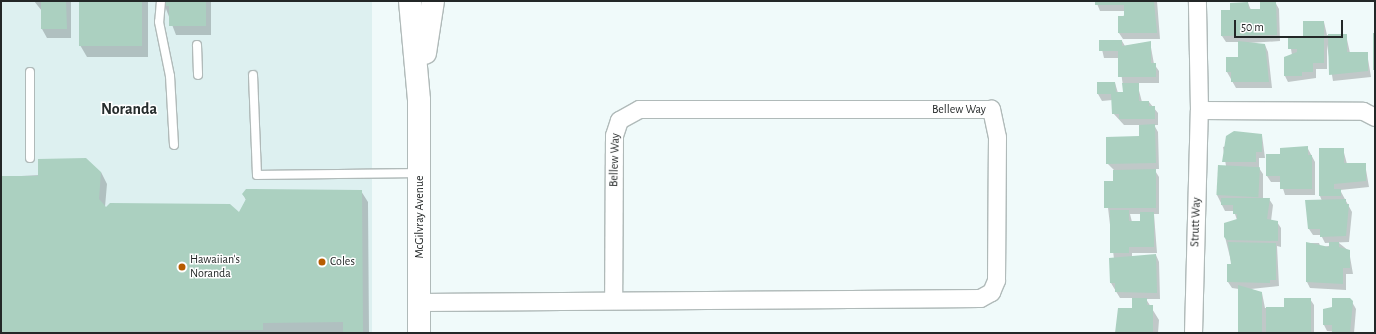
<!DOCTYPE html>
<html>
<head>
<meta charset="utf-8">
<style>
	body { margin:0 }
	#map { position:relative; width:1376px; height:334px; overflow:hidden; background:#f0fafa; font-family:"Alegreya Sans",sans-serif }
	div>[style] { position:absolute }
	.built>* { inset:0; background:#ddf0f0; transform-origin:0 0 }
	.shadow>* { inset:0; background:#0003 }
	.building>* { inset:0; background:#abd0c0; transform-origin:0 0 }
	.roads { filter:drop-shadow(1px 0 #b0bab9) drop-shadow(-1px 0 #b0bab9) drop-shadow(0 1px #b0bab9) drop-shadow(0 -1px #b0bab9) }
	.service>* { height:8px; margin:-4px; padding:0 4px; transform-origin:4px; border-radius:4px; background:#fff }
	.minor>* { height:17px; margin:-8.5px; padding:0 8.5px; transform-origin:8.5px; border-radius:8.5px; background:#fff }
	.secondary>* { height:22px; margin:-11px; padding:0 11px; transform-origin:11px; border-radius:11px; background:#fff }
	.dots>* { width:11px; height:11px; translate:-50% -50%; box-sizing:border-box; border:2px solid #fff; border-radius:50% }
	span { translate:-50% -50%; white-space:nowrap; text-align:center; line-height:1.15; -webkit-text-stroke:3px #fff; paint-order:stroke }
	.street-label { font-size:12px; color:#232727 }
	.poi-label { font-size:12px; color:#232727 }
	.left { translate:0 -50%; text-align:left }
	.district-label { font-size:16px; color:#262d2d; font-weight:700 }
	.frame { position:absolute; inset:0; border:2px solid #232727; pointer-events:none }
	.scale { position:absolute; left:1234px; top:20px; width:109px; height:18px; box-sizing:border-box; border:2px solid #232727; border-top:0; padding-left:5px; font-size:12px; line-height:14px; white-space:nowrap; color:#232727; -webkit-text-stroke:3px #fff; paint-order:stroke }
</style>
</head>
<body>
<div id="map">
	<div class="built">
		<div style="left:1px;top:1px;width:371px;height:332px"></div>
	</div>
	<div class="shadow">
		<div style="clip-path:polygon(71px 1px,71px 38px,47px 38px,42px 29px,42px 11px,34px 1px)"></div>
		<div style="clip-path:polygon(80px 1px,148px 1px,148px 57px,87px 57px,80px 45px)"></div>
		<div style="clip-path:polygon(163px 1px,211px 1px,211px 35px,176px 35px)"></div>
		<div style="clip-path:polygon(1096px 1px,1157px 1px,1160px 39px,1123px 39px,1119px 33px,1125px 11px,1100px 11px)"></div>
		<div style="clip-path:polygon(1275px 2px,1279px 9px,1280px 41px,1248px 43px,1265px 45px,1268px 52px,1272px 88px,1236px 88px,1227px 72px,1227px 58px,1239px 58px,1239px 42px,1226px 42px,1222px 36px,1231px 11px,1248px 3px,1251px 10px,1261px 10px)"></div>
		<div style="clip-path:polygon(1324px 22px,1327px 35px,1346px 35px,1350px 53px,1367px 53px,1371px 77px,1333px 81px,1327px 45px,1327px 69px,1316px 69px,1316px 78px,1288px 82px,1285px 76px,1292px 55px,1289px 37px,1304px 37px)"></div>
		<div style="clip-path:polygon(evenodd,1100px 41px,1122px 41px,1125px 46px,1150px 42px,1154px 64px,1159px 71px,1159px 83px,1137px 83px,1142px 102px,1149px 102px,1158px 113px,1158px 125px,1154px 125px,1158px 132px,1159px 169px,1154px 169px,1159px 177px,1159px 214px,1154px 214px,1157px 253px,1132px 253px,1132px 257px,1156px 255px,1159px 262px,1160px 299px,1146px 299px,1159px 320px,1158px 333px,1116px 333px,1133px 309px,1133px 298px,1120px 298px,1111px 283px,1110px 259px,1114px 259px,1105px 182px,1114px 182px,1114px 170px,1107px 163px,1140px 137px,1140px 125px,1124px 125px,1113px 113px,1112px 100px,1102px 101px,1098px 94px,1098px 83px,1115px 83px,1118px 93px,1124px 93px,1119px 58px,1104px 58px,1100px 41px,1130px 214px,1141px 214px,1141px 222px,1132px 222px,1130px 214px)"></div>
		<div style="clip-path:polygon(1262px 135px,1265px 158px,1259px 158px,1259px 168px,1263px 174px,1263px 199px,1269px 199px,1273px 205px,1271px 221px,1277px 222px,1281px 228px,1281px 247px,1277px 246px,1279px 286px,1251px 289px,1262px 293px,1265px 308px,1285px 308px,1310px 299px,1314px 305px,1314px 333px,1239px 333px,1239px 289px,1232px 288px,1228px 282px,1228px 265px,1232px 265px,1225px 237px,1237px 220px,1234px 211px,1225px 211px,1217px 195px,1226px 166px,1223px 147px)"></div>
		<div style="clip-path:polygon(1307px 147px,1315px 162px,1315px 195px,1285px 195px,1281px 182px,1271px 182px,1267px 176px,1281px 155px)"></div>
		<div style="clip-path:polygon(1343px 149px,1347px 164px,1365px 164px,1369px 187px,1340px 190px,1352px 212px,1349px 242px,1325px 243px,1321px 235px,1313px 235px,1309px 229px,1306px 201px,1322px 201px,1320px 196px)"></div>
		<div style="clip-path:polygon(101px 172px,107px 184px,105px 207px,239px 213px,246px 200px,243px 194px,361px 191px,368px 202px,369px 333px,1px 333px,1px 177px)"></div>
		<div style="clip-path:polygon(1307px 243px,1319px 243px,1321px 248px,1339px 243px,1349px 251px,1353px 274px,1346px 274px,1346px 290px,1310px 288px,1307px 282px)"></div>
		<div style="clip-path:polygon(1352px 302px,1356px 309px,1354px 333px,1327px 331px,1324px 325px)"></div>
	</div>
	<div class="building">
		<div style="clip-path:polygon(33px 1px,66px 1px,67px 29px,41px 29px,41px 2px)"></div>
		<div style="left:79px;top:1px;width:63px;height:45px"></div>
		<div style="clip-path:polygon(162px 1px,206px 1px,206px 26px,169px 26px,169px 6px,162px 6px)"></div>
		<div style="clip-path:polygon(1095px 1px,1154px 1px,1157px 33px,1118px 33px,1118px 16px,1124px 16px,1124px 5px,1095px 5px)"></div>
		<div style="clip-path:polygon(1276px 1px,1277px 35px,1221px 36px,1221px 10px,1230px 10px,1230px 3px,1248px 2px,1249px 9px,1260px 9px,1260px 2px)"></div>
		<div style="clip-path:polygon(1303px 21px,1324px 21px,1324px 63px,1313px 63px,1313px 72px,1302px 72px,1302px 76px,1284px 76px,1284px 57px,1297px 52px,1297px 49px,1288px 49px,1288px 36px,1303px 36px)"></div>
		<div style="left:1373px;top:33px;width:2px;height:37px"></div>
		<div style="clip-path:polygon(1328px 34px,1347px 34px,1347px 52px,1368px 52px,1368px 71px,1329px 75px)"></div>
		<div style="clip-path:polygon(1099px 40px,1122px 40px,1122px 46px,1151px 41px,1151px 63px,1156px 63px,1156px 77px,1118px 77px,1118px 51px,1099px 51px)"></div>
		<div style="clip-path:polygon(1238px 41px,1265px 44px,1269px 82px,1231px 82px,1231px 72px,1226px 72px,1226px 57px,1238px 57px)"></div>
		<div style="clip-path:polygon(1097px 82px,1115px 82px,1116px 92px,1123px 92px,1122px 83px,1139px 83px,1139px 101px,1149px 101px,1149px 106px,1155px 106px,1155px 119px,1119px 119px,1119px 114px,1112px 114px,1111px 94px,1097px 94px)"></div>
		<div style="clip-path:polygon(1155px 124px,1156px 163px,1106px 164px,1106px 137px,1139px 136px,1139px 125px)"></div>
		<div style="clip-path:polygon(1234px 131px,1262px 134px,1262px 152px,1256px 152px,1256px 162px,1222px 162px,1226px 136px)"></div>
		<div style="clip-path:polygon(1308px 146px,1308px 155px,1312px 155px,1312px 189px,1280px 189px,1280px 176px,1266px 176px,1266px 154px,1280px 154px,1280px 148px)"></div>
		<div style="clip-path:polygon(1319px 148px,1344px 148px,1344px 163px,1366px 163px,1366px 181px,1334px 184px,1334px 189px,1341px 189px,1341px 196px,1319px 196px)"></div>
		<div style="clip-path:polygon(86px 158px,101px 172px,99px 199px,106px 207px,110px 203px,230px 204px,239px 212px,246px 199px,242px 194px,246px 189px,362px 190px,363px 333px,343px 333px,343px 322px,263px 323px,263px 330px,1px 333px,1px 176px,38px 176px,38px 159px)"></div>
		<div style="left:1218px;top:165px;width:42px;height:30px;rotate:3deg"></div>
		<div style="clip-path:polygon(1156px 169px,1156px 208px,1104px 208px,1104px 181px,1113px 181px,1113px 170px)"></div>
		<div style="clip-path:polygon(1221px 198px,1270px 198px,1267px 219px,1278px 221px,1278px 241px,1227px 240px,1224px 237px,1224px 223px,1237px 219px,1237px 214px,1233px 214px,1233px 205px,1221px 205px)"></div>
		<div style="clip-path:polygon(1346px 199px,1346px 204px,1349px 204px,1346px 236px,1320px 237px,1320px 229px,1308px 229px,1305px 200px)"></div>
		<div style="clip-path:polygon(1110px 210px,1129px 210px,1129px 221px,1140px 221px,1140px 212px,1154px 212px,1154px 247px,1129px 247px,1129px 253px,1110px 253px)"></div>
		<div style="clip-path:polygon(1228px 242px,1276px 243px,1276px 280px,1270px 280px,1270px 283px,1227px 282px,1227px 264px,1231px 264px)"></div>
		<div style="clip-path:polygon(1306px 242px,1329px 247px,1329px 242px,1339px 242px,1339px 247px,1350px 250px,1350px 268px,1343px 268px,1343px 284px,1306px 282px)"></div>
		<div style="clip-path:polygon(1156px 254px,1157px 293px,1115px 292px,1115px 283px,1110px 283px,1109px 258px)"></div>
		<div style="clip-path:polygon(1238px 285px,1262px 292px,1262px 333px,1238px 333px)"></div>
		<div style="clip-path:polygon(1132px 298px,1147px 298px,1147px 305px,1153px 305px,1153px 333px,1115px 333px,1118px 308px,1132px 308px)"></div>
		<div style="clip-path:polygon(1284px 298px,1311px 298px,1311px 333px,1266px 333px,1266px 307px,1284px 307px)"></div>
		<div style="clip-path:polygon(1332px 298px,1350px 298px,1353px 301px,1350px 333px,1332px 333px,1332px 325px,1323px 325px,1323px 309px,1332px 307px)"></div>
	</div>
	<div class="roads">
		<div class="service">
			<div style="left:161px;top:1px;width:21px;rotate:95deg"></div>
			<div style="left:159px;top:22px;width:55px;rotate:78.5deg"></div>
			<div style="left:170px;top:76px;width:69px;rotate:86.7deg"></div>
			<div style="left:197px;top:45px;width:30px;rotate:88deg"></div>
			<div style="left:30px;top:72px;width:86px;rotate:90deg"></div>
			<div style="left:253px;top:75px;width:100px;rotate:87.7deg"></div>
			<div style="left:257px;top:175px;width:162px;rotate:-0.7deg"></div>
		</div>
		<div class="minor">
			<div style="left:1199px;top:110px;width:164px;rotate:0.3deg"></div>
			<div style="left:1363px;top:111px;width:13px;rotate:27deg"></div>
			<div style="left:419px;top:302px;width:561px;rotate:-0.41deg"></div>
			<div style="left:980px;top:298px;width:13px;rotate:-29deg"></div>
			<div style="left:991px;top:292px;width:13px;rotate:-67deg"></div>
			<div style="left:996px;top:280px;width:143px;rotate:-89.6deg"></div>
			<div style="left:997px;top:137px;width:29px;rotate:-102deg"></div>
			<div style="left:991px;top:109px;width:352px;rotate:180deg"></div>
			<div style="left:639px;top:109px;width:23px;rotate:151deg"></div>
			<div style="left:619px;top:120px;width:16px;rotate:108deg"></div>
			<div style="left:614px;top:135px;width:165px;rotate:90.3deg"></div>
			<div style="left:1193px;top:333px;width:223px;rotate:-88.5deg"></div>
			<div style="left:1199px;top:110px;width:109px;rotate:-91.1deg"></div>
		</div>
		<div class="secondary">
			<div style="left:410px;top:1px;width:99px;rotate:84.8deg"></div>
			<div style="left:419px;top:100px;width:233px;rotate:90deg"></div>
			<div style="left:425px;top:53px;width:53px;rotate:-81.3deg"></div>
		</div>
	</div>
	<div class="dots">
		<div style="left:322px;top:262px;background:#b75c00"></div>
		<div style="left:182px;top:267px;background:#b75c00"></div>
	</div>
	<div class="street-label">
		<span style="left:959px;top:110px">Bellew Way</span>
		<span style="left:615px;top:160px;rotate:-88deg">Bellew Way</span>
		<span style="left:420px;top:217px;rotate:-90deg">McGilvray Avenue</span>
		<span style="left:1196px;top:222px;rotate:-88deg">Strutt Way</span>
	</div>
	<div class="poi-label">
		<span class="left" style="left:190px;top:267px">Hawaiian's<br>Noranda</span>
		<span class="left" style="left:330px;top:262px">Coles</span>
	</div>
	<div class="district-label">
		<span style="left:129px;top:109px">Noranda</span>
	</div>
	<div class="frame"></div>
	<div class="scale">50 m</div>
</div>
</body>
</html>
